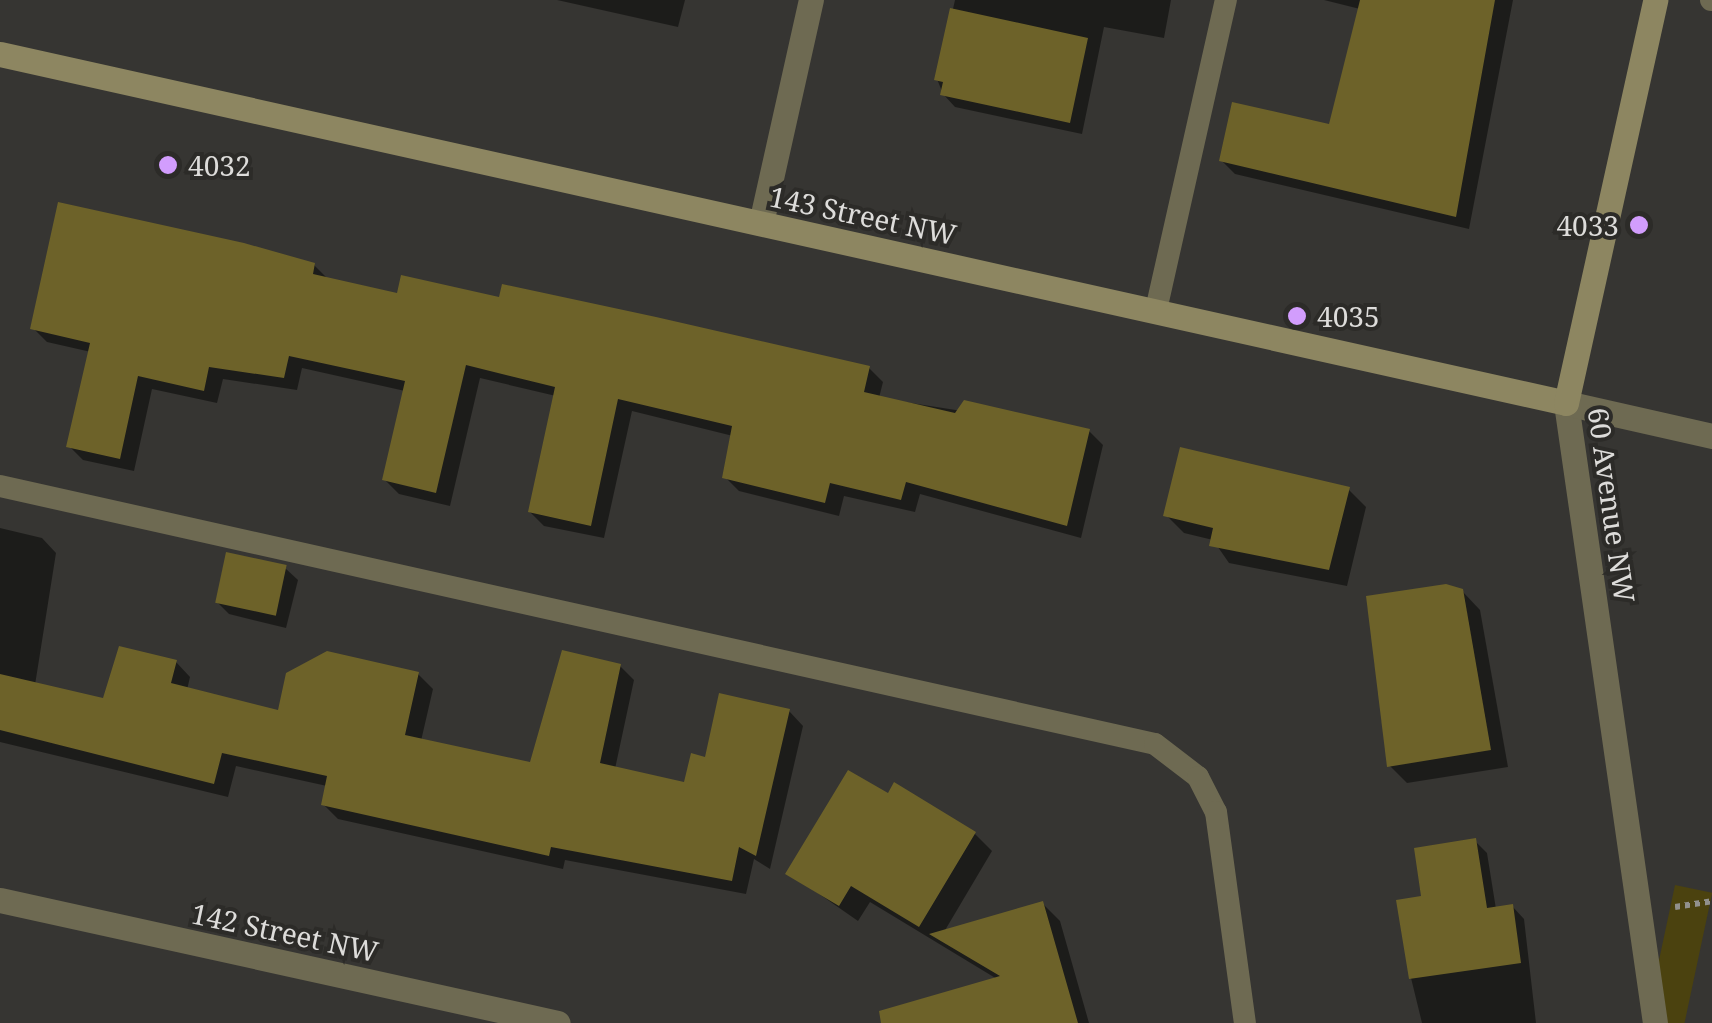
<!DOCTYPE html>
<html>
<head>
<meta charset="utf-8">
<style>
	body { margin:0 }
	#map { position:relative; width:1712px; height:1023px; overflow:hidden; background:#363532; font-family:"Noto Serif",serif }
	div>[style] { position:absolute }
	.green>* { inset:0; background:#4b420f; transform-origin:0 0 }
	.shadow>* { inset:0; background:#0007 }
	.building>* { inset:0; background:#6d6229; transform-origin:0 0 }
	.path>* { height:6px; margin-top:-3px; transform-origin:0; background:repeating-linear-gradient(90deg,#91908d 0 5px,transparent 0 10px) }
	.lane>* { height:22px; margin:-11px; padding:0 11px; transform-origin:11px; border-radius:11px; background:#6e6a52 }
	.street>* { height:25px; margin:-12.5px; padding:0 12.5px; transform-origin:12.5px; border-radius:12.5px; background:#6e6a52 }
	.secondary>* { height:25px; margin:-12.5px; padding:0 12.5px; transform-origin:12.5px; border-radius:12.5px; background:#8d8661 }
	.dots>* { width:28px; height:28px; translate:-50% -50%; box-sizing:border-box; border:5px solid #2c2b28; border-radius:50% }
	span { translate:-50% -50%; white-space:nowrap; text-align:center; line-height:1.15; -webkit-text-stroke:8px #2c2b28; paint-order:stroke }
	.poi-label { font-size:28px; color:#dddcda }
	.left { translate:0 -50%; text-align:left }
	.right { translate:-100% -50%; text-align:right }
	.street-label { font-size:28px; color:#dddcda }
</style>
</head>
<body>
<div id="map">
	<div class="green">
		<div style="left:1675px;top:885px;width:38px;height:138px;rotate:12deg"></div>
	</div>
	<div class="shadow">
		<div style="clip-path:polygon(557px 0,685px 0,678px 27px)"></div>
		<div style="clip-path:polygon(955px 0,1171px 0,1164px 38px,1104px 27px,1082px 134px,955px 107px,943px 94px,937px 79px)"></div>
		<div style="clip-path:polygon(1324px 0,1513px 0,1469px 229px,1235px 174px,1221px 160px,1331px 127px,1360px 9px)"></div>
		<div style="clip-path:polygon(314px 265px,329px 280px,399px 296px,501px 300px,869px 368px,883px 382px,879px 398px,1089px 431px,1103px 445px,1081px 538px,920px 494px,915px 512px,844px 496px,839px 516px,739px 491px,725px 477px,733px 436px,632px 411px,604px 538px,544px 526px,530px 512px,556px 396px,480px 378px,450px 506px,399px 494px,385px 480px,405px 391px,302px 368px,297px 390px,223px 379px,217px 403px,152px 389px,134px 471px,83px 460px,69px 446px,91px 352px,47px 342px,33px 328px)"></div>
		<div style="clip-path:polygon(1348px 489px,1366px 507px,1347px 586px,1229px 563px,1213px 540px,1184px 533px,1166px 515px)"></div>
		<div style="clip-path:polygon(0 528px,42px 538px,56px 553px,35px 685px,104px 701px,176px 662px,190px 677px,187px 690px,280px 713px,418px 674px,433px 689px,421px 741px,532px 765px,620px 666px,634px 680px,615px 769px,686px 785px,707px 760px,789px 711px,803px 726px,770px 869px,754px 859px,746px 894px,565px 860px,563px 869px,338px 819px,323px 804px,327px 786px,236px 766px,228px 797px,0 742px)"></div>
		<div style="clip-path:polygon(285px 568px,298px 580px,286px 628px,229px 614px,217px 602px)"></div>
		<div style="clip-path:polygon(1463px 592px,1480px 610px,1508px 767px,1407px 783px,1390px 766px)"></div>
		<div style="clip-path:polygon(889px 797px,975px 834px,992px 851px,944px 932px,1042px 903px,1060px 921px,1089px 1023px,918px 1023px,997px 979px,870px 902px,858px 921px,789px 873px)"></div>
		<div style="clip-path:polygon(1475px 841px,1487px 853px,1496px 909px,1512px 906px,1524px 919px,1536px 1023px,1422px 1023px,1411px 978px,1424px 899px)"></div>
	</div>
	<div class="building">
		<div style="clip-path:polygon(1360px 0,1495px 0,1456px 217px,1219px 161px,1232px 102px,1329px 124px)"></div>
		<div style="clip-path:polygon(950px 8px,1088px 38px,1070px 123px,940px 95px,943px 82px,934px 80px)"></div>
		<div style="clip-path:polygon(58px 202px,244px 243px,315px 263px,313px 274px,397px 293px,401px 275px,499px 297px,502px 284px,656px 317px,870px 366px,864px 392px,955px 413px,964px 400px,1090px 429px,1067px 526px,906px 482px,901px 500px,830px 483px,825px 503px,722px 478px,732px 426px,618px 399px,591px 526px,528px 512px,555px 387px,466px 365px,436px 493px,382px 480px,405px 381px,289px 356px,284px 378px,209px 367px,204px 391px,138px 376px,120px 459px,66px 447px,90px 343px,30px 329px)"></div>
		<div style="clip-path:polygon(1180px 447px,1350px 487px,1329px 570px,1209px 546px,1213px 528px,1163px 516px)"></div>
		<div style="left:226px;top:552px;width:62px;height:52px;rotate:12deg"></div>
		<div style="clip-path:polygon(1446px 584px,1463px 589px,1491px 750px,1387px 767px,1366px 596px)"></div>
		<div style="clip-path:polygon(119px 646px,177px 660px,171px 683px,278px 710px,286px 673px,327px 651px,419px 672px,405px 735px,530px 762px,562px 650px,621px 664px,600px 763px,684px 782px,691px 753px,705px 757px,719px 693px,790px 709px,756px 856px,739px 847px,732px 881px,551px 847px,549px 856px,321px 805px,327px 776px,222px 753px,214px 784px,0 730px,0 674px,103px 698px)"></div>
		<div style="clip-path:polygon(848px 770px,888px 793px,894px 782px,976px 832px,919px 927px,851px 886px,839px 906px,785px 874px)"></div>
		<div style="clip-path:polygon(1476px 838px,1487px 908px,1513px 904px,1521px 963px,1409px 979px,1396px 900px,1421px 896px,1414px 848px)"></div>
		<div style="clip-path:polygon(1043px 901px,1078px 1023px,881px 1023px,879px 1011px,1000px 976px,929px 934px)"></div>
	</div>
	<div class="path">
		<div style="left:1675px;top:907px;width:37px;rotate:-9deg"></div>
	</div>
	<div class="lane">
		<div style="left:1711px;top:0;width:1px"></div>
		<div style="left:1156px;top:310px;width:318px;rotate:-77.3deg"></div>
		<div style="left:0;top:486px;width:1183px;rotate:12.59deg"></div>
		<div style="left:1155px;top:744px;width:54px;rotate:37.5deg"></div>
		<div style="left:1198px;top:777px;width:39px;rotate:63deg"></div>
		<div style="left:1216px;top:812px;width:213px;rotate:82.2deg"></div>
	</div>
	<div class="street">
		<div style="left:761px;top:223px;width:229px;rotate:-77.4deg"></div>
		<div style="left:0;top:900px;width:571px;rotate:12.43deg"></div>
		<div style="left:1655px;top:1023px;width:626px;rotate:-98.17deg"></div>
		<div style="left:1566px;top:403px;width:150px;rotate:12.7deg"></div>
	</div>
	<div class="secondary">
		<div style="left:0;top:54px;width:1604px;rotate:12.56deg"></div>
		<div style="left:1566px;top:403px;width:413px;rotate:-77.5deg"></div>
	</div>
	<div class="dots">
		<div style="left:168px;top:165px;background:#d29dfd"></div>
		<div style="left:1639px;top:225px;background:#d29dfd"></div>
		<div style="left:1297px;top:316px;background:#d29dfd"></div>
	</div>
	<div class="poi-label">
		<span class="left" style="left:188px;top:165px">4032</span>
		<span class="right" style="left:1619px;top:225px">4033</span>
		<span class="left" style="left:1317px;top:316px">4035</span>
	</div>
	<div class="street-label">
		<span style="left:863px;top:215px;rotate:12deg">143 Street NW</span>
		<span style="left:1612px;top:505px;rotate:82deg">60 Avenue NW</span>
		<span style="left:285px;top:932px;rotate:12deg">142 Street NW</span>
	</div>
</div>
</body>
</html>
